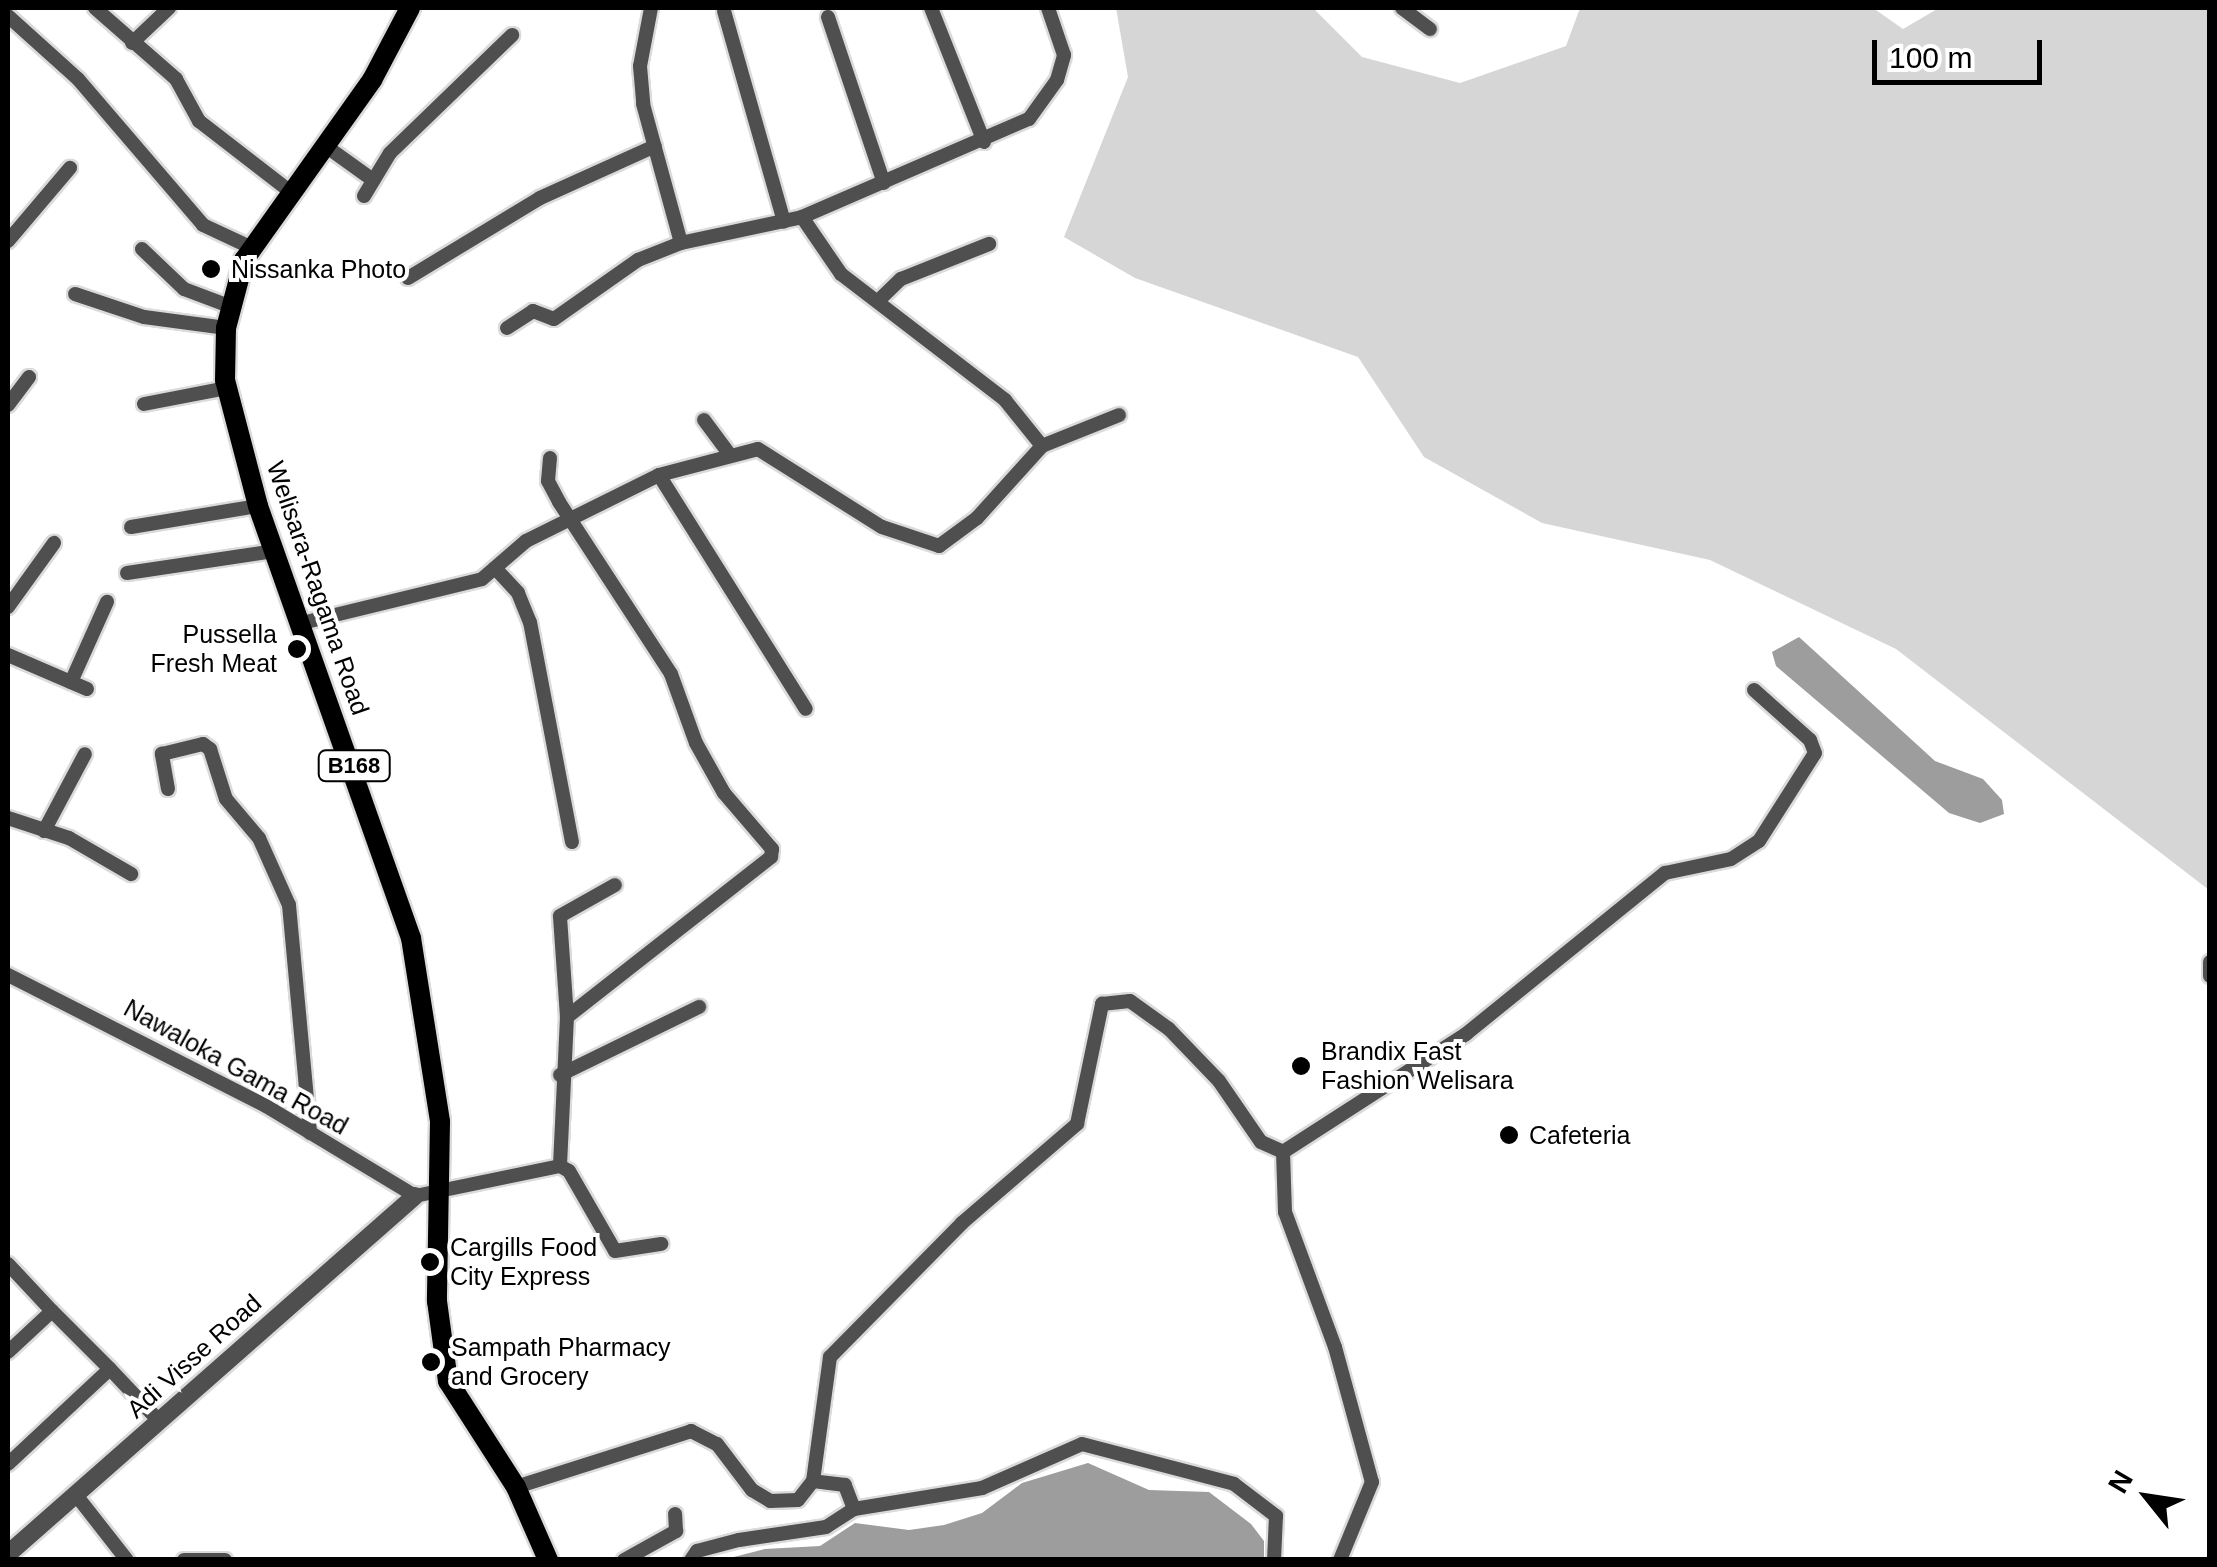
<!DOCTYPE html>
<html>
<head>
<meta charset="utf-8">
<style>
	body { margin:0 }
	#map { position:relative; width:2217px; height:1567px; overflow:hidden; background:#fff; font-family:Helvetica,sans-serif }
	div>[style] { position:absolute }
	.green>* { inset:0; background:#d6d6d6 }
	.water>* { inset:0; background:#9d9d9d }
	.roads { filter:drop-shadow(2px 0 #dbdbdb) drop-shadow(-2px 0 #dbdbdb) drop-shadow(0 2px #dbdbdb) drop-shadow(0 -2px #dbdbdb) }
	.minor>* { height:14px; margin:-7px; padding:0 7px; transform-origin:7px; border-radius:7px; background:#4f4f4f }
	.tertiary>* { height:18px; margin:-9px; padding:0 9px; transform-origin:9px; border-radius:9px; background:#4f4f4f }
	.primary>* { height:20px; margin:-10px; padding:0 10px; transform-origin:10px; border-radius:10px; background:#000 }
	.dots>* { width:28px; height:28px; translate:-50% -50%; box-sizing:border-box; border:5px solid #fff; border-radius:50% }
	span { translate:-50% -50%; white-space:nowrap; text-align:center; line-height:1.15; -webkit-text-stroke:8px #fff; paint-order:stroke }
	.shield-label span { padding:2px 8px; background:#fff; border:2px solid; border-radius:8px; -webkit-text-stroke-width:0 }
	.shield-label { font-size:22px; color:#000; font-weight:700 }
	.poi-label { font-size:25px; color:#000 }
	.left { translate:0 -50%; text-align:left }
	.right { translate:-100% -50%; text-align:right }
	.street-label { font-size:25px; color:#000 }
	.frame { position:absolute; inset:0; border:10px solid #000; pointer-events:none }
	.north { position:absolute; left:2097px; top:1447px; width:100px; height:100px; -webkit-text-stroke:8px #fff; paint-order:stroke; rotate:300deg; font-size:28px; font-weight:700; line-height:40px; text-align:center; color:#000 }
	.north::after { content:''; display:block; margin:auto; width:35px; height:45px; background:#000; clip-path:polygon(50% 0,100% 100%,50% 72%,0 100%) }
	.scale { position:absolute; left:1872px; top:40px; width:170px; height:45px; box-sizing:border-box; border:5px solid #000; border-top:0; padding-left:12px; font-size:30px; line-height:35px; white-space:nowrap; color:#000; -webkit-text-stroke:8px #fff; paint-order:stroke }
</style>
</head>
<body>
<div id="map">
	<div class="green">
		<div style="clip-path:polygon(1116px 8px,1313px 8px,1362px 57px,1460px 83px,1566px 46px,1580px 8px,1873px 8px,1903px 29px,1939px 8px,2209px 8px,2209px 890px,1896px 649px,1710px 560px,1542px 523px,1424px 457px,1358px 357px,1135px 278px,1064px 237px,1128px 77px)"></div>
	</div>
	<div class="water">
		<div style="clip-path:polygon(1799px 637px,1935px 761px,1983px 779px,2002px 800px,2004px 814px,1980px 823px,1949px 813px,1776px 666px,1772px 652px)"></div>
		<div style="clip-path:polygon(1088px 1463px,1149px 1490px,1209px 1492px,1251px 1524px,1264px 1541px,1264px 1559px,726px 1559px,765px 1549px,820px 1546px,855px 1523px,909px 1530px,944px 1525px,982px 1513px,1022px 1483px)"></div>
	</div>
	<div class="roads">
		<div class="minor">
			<div style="left:95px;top:8px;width:108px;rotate:41.2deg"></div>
			<div style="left:176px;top:79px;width:48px;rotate:61.3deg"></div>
			<div style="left:199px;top:121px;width:116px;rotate:37.7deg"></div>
			<div style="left:651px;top:8px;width:59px;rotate:100.7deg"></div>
			<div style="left:640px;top:66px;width:38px;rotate:85deg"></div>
			<div style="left:643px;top:104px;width:144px;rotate:74.7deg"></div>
			<div style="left:931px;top:8px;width:144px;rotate:68.4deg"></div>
			<div style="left:1402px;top:8px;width:35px;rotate:37deg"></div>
			<div style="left:724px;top:11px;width:219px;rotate:74.1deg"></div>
			<div style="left:8px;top:16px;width:94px;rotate:42deg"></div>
			<div style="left:78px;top:79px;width:192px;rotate:49.4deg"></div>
			<div style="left:203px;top:225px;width:54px;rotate:25.1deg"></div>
			<div style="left:828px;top:17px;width:175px;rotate:71.4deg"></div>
			<div style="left:132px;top:43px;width:51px;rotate:-43.4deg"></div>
			<div style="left:327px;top:147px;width:57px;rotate:35.7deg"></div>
			<div style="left:364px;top:196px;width:50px;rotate:-58.8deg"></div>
			<div style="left:390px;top:153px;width:170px;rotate:-44deg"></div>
			<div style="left:802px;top:217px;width:69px;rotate:55.6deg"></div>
			<div style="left:841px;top:274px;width:207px;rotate:37.5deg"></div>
			<div style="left:1005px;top:400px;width:59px;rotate:51.2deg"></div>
			<div style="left:8px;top:241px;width:96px;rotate:-49.7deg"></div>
			<div style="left:142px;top:249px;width:58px;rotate:43.6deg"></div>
			<div style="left:184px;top:289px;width:51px;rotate:20.6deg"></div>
			<div style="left:408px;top:278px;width:154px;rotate:-31.2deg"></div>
			<div style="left:540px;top:198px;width:126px;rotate:-24.3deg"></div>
			<div style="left:75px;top:294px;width:73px;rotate:18.4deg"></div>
			<div style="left:144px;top:317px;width:83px;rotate:7.6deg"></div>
			<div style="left:878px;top:301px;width:32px;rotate:-44deg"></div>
			<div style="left:901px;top:279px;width:95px;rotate:-21.7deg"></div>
			<div style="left:507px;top:328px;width:31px;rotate:-33deg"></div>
			<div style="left:533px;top:311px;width:22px;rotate:21deg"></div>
			<div style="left:554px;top:319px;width:103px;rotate:-35.1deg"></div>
			<div style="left:638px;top:260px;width:46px;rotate:-21.6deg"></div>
			<div style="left:681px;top:243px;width:124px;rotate:-12.1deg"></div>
			<div style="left:802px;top:217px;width:247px;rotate:-23.4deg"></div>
			<div style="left:1029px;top:119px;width:48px;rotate:-54.3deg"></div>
			<div style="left:1057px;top:80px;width:26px;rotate:-74deg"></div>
			<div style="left:1064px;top:55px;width:50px;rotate:-108.8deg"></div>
			<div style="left:144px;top:404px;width:85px;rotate:-10.9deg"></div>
			<div style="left:8px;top:405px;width:35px;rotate:-53deg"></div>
			<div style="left:704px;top:420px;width:44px;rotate:53.4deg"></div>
			<div style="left:550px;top:458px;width:23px;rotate:95deg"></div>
			<div style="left:548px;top:481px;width:24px;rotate:62deg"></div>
			<div style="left:559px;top:502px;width:205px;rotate:56.9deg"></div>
			<div style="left:671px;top:674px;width:73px;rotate:70.1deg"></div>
			<div style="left:696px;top:743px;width:57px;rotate:60.8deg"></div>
			<div style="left:724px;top:793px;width:74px;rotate:49.4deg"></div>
			<div style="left:772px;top:849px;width:8px;rotate:97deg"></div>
			<div style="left:771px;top:857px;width:259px;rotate:141.9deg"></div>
			<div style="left:567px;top:1017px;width:149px;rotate:92.7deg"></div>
			<div style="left:659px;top:475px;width:276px;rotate:57.9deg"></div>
			<div style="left:131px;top:527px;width:129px;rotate:-9.4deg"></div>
			<div style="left:495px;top:568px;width:34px;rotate:47deg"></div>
			<div style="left:518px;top:593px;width:31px;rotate:68deg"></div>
			<div style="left:530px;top:622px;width:224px;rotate:79.2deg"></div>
			<div style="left:127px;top:573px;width:150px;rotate:-8.5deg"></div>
			<div style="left:8px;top:607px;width:79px;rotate:-54.3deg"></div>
			<div style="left:302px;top:623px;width:185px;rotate:-13.7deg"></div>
			<div style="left:482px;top:579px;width:58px;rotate:-40.8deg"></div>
			<div style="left:526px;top:541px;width:148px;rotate:-26.4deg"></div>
			<div style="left:659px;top:475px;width:102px;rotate:-14.7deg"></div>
			<div style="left:758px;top:449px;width:146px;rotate:32.2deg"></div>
			<div style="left:882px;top:527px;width:60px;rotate:18.4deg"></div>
			<div style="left:939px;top:546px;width:47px;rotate:-36.4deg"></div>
			<div style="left:977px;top:518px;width:97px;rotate:-47.9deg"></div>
			<div style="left:1042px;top:446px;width:83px;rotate:-21.9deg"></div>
			<div style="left:8px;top:655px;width:86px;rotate:23.3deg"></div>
			<div style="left:71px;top:682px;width:88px;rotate:-65.8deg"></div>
			<div style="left:168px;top:789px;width:36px;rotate:-100deg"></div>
			<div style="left:162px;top:754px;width:42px;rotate:-13.7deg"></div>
			<div style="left:203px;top:744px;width:9px;rotate:36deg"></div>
			<div style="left:210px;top:749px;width:52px;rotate:72.3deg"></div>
			<div style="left:226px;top:799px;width:51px;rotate:49.8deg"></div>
			<div style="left:259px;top:838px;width:73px;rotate:65.9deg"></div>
			<div style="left:289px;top:905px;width:229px;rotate:84.7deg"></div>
			<div style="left:8px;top:818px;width:64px;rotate:18.2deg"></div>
			<div style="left:69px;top:838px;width:72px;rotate:30.1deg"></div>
			<div style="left:44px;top:831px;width:87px;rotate:-62deg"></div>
			<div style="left:2210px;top:962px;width:14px;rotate:90deg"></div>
			<div style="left:8px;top:975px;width:289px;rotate:26.9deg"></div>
			<div style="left:266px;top:1106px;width:174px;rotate:31.1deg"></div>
			<div style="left:415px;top:1196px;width:148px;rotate:-11.7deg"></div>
			<div style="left:560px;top:1166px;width:10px;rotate:29deg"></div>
			<div style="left:569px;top:1171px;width:92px;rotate:60.1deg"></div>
			<div style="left:615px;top:1251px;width:47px;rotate:-8.7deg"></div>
			<div style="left:567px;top:1017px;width:101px;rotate:-94deg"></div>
			<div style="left:560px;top:916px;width:63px;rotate:-29.4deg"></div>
			<div style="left:560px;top:1075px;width:155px;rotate:-26.1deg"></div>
			<div style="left:1283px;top:1152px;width:60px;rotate:88.1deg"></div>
			<div style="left:1285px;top:1212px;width:144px;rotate:69.7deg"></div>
			<div style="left:1335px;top:1347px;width:140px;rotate:74.7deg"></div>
			<div style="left:1372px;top:1482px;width:84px;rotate:112.3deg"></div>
			<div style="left:8px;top:1264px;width:64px;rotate:46.9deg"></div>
			<div style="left:8px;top:1352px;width:60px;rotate:-43deg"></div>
			<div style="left:52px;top:1311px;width:82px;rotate:45deg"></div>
			<div style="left:8px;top:1464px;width:139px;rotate:-43deg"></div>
			<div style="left:110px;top:1369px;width:71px;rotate:46.7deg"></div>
			<div style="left:516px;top:1487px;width:184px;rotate:-17.7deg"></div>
			<div style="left:691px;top:1431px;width:29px;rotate:27deg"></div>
			<div style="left:717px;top:1444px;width:58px;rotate:52.7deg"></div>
			<div style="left:752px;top:1490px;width:21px;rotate:31deg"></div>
			<div style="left:770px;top:1501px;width:28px;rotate:-2deg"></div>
			<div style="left:798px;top:1500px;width:24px;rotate:-52deg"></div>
			<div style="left:813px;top:1481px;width:125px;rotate:-82.2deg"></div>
			<div style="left:830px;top:1357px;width:188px;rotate:-45.4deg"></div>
			<div style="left:962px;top:1223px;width:152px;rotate:-40.7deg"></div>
			<div style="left:1077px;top:1124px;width:123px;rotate:-78.2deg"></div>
			<div style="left:1102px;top:1004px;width:28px;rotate:-6deg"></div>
			<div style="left:1130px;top:1001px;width:48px;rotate:35.7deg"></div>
			<div style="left:1169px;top:1029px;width:72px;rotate:46.1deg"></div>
			<div style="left:1219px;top:1081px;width:74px;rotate:55.5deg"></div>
			<div style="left:1261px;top:1142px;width:24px;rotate:24deg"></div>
			<div style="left:1283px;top:1152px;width:218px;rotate:-32.8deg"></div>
			<div style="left:1466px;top:1034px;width:256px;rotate:-39deg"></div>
			<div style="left:1665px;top:873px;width:67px;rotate:-12deg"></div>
			<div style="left:1731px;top:859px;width:33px;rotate:-33deg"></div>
			<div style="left:1759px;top:841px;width:104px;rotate:-57.5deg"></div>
			<div style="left:1815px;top:753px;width:14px;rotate:-111deg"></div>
			<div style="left:1810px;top:740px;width:75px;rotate:-138.2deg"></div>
			<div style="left:76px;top:1495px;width:83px;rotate:51.9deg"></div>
			<div style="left:854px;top:1509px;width:130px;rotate:-9.3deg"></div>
			<div style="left:982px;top:1488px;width:109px;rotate:-23.7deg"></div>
			<div style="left:1082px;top:1444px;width:157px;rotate:14.7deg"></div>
			<div style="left:1234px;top:1484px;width:53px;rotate:37.3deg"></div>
			<div style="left:1276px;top:1516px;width:44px;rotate:92.6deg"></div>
			<div style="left:184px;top:1560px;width:41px"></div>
			<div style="left:624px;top:1560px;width:60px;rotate:-29.1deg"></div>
			<div style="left:676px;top:1531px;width:17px;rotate:-93deg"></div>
			<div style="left:691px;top:1560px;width:11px;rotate:-56deg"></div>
			<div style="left:697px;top:1551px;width:43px;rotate:-14.7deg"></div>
			<div style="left:739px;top:1540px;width:88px;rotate:-8.5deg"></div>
			<div style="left:826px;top:1527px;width:33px;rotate:-33deg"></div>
			<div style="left:854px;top:1509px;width:26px;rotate:-111deg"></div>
			<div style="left:845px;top:1485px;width:32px;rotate:-173deg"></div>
		</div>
		<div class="tertiary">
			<div style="left:8px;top:1554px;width:542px;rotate:-41.34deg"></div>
		</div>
		<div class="primary">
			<div style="left:410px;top:8px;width:81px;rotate:117.8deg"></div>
			<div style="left:372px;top:80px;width:221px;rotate:125.4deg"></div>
			<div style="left:244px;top:260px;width:70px;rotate:104.8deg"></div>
			<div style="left:226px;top:328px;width:52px;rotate:91.1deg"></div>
			<div style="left:225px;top:380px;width:130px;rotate:75.3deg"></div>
			<div style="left:258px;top:506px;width:458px;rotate:70.5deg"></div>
			<div style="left:411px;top:938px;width:186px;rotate:81deg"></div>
			<div style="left:440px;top:1122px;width:179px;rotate:91deg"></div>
			<div style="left:437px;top:1301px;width:81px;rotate:82.2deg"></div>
			<div style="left:448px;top:1381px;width:126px;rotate:57.3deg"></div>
			<div style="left:516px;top:1487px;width:80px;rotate:66.3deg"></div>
		</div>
	</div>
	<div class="dots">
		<div style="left:211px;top:269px;background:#000"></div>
		<div style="left:297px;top:649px;background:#000"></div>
		<div style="left:1301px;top:1066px;background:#000"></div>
		<div style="left:1509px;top:1135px;background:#000"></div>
		<div style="left:430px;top:1262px;background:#000"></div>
		<div style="left:431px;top:1362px;background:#000"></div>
	</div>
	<div class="shield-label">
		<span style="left:354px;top:766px">B168</span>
	</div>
	<div class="poi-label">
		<span class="left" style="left:231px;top:269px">Nissanka Photo</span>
		<span class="right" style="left:277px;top:649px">Pussella<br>Fresh Meat</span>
		<span class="left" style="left:1321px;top:1066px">Brandix Fast<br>Fashion Welisara</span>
		<span class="left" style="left:1529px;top:1135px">Cafeteria</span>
		<span class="left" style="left:450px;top:1262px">Cargills Food<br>City Express</span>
		<span class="left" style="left:451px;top:1362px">Sampath Pharmacy<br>and Grocery</span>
	</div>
	<div class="street-label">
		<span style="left:318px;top:588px;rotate:71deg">Welisara-Ragama Road</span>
		<span style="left:236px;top:1067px;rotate:29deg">Nawaloka Gama Road</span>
		<span style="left:194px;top:1356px;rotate:-42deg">Adi Visse Road</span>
	</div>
	<div class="frame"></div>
	<div class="north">N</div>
	<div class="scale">100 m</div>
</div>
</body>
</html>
